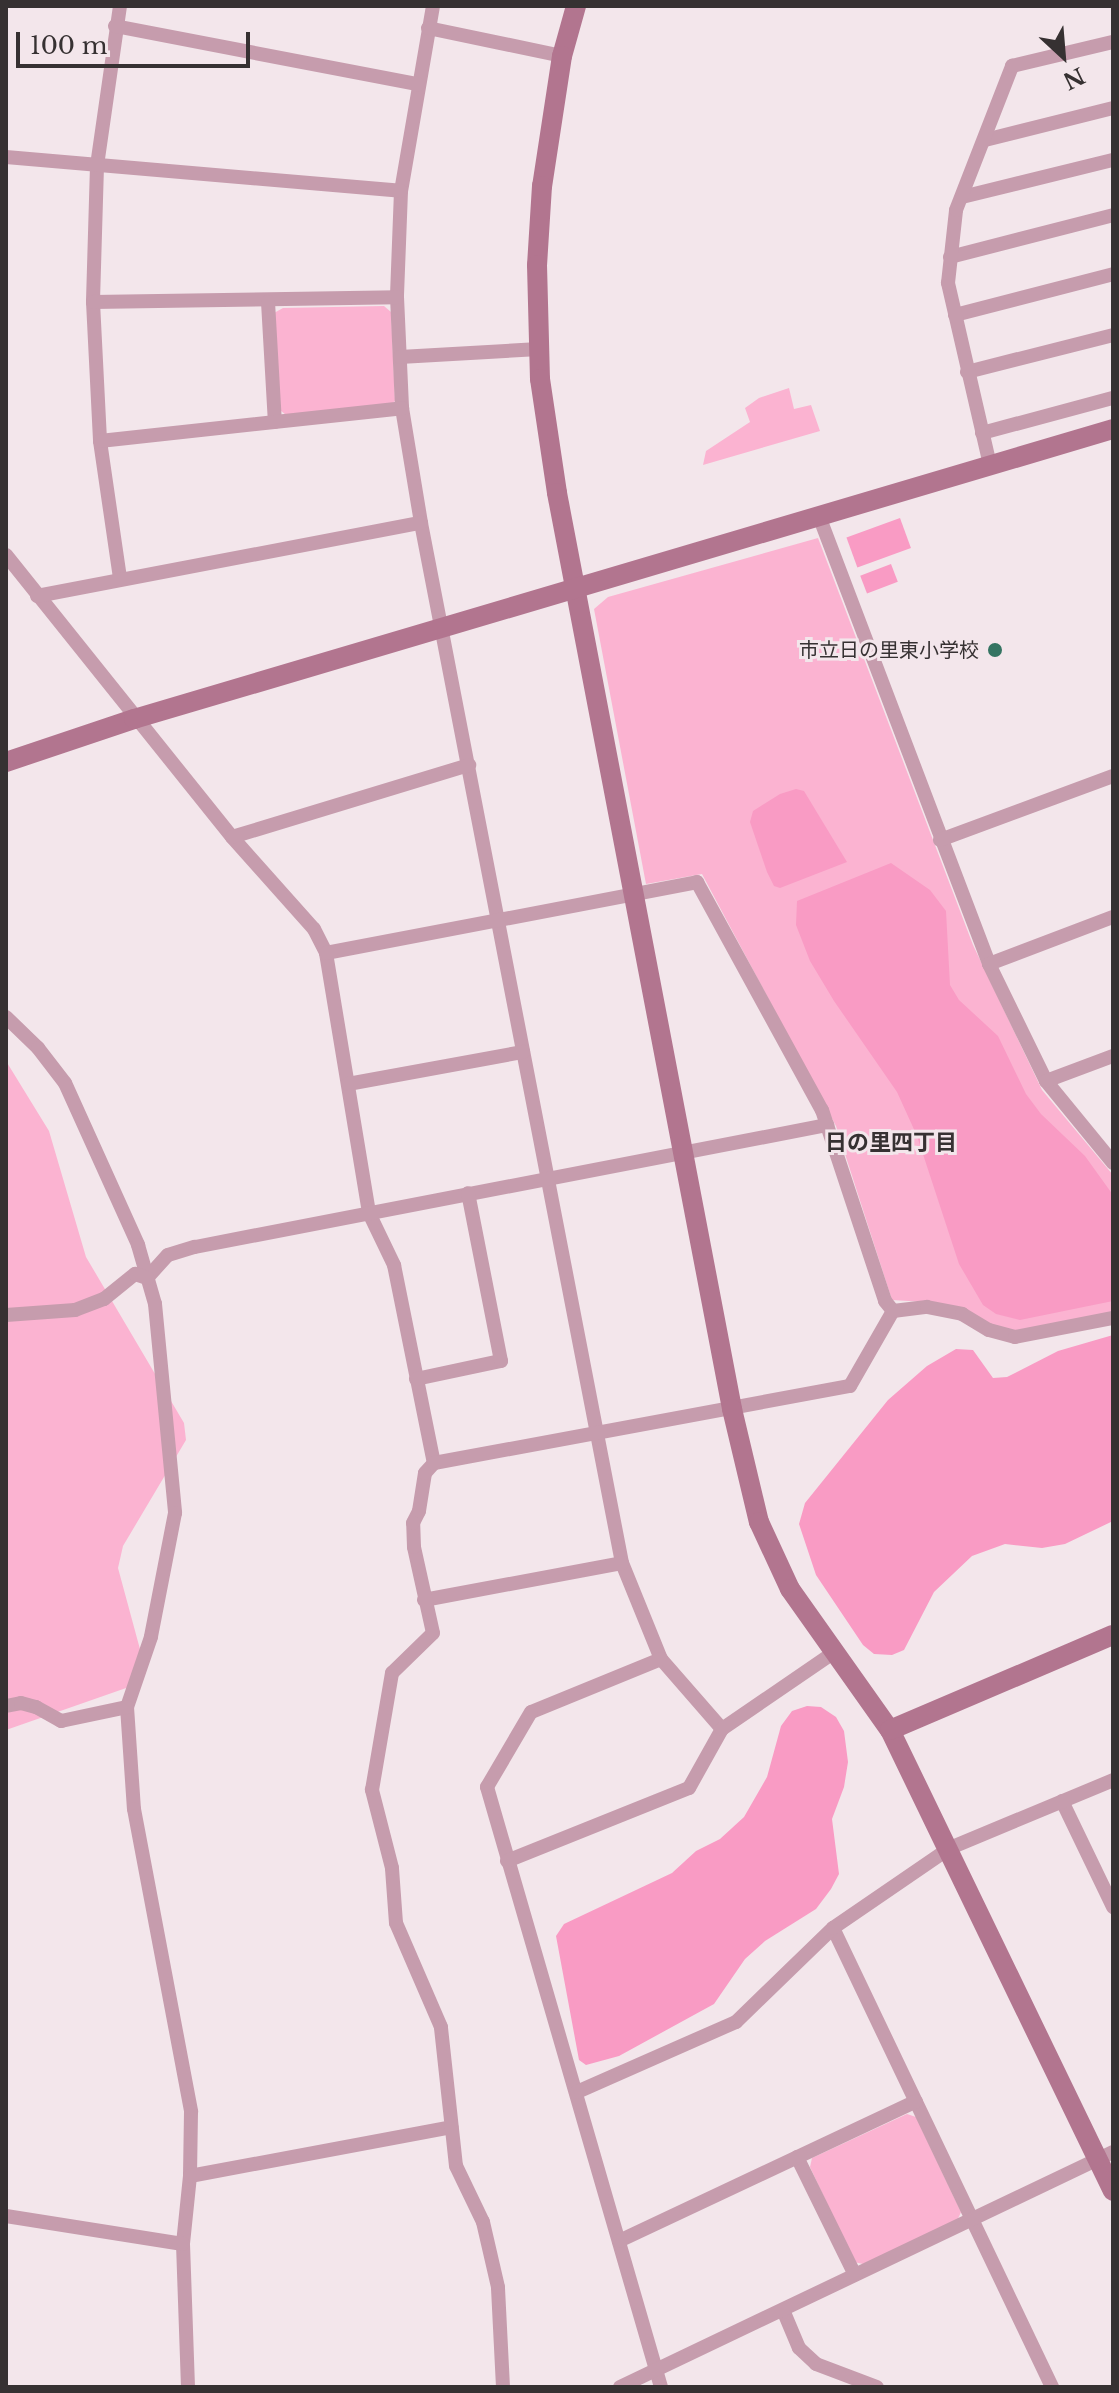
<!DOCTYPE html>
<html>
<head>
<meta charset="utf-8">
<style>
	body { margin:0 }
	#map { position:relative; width:1119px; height:2393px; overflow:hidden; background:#f3e6eb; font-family:"Libre Baskerville","Noto Sans JP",serif }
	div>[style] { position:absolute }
	.green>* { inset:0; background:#fbb3d1 }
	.water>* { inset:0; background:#f99bc4; transform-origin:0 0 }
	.street>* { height:14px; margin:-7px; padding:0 7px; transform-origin:7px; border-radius:7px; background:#c69cad }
	.secondary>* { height:20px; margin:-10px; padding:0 10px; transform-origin:10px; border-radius:10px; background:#b2758f }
	.dots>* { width:22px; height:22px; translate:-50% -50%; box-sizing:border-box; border:4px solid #f3e6eb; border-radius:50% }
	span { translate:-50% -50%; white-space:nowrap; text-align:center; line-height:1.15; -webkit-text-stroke:6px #f3e6eb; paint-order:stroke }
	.poi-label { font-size:20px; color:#363132 }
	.right { translate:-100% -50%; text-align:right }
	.neighbourhood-label { font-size:22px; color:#363132; font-weight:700 }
	.frame { position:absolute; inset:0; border:8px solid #363132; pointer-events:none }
	.north { position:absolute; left:1023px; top:16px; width:80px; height:80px; -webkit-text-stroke:6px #f3e6eb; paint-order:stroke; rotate:154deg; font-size:22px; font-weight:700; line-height:32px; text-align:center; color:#363132 }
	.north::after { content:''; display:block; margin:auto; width:28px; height:36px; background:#363132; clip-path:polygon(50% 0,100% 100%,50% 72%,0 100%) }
	.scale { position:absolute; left:16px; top:32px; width:234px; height:36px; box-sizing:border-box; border:4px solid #363132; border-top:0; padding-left:10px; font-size:24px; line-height:28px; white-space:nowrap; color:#363132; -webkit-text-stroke:6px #f3e6eb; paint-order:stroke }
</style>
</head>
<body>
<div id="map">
	<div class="green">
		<div style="clip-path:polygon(384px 306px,391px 312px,395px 401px,390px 405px,286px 415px,280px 410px,274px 313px,283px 308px)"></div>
		<div style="clip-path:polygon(789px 388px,794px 409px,811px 405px,820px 431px,703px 465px,706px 451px,750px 422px,745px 408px,759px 398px)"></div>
		<div style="clip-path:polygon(818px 538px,973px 945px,1042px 1090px,1113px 1175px,1113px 1313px,1014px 1332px,925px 1302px,892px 1300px,836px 1126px,702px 874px,646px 884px,594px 609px,608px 597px)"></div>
		<div style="clip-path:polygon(6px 1061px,49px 1131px,86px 1257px,184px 1423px,186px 1440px,123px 1546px,118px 1568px,144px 1664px,129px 1687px,6px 1730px)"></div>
		<div style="clip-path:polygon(907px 2114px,916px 2117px,961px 2212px,957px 2221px,863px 2264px,854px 2262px,810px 2167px,812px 2158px)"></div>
	</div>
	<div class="water">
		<div style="left:900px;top:518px;width:32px;height:57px;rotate:70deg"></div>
		<div style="left:891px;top:564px;width:19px;height:33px;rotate:69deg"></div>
		<div style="clip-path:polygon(796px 789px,804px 791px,847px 862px,780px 888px,774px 886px,767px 872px,750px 822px,753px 811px,780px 794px)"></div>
		<div style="clip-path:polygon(891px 863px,930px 890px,946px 911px,950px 985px,959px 1000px,998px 1036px,1026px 1094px,1041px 1114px,1085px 1156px,1113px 1195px,1113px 1301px,1020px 1320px,996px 1314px,983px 1305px,959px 1264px,917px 1136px,897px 1092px,834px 1001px,810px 961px,796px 925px,797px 901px)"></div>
		<div style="clip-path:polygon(1113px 1335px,1113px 1521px,1065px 1544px,1042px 1548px,1005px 1544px,972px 1556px,934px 1592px,904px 1650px,892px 1655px,874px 1654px,863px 1645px,816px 1575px,799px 1524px,805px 1503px,888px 1400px,927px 1366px,956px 1349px,973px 1350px,993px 1378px,1007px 1377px,1058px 1351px)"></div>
		<div style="clip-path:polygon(807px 1706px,821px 1707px,836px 1717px,844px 1731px,848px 1762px,844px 1787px,832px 1819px,839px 1874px,831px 1889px,816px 1909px,765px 1941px,745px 1959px,714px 2004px,619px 2056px,586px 2065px,579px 2060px,556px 1936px,564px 1924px,672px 1873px,696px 1851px,720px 1839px,744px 1817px,767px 1777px,781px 1726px,792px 1711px)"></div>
	</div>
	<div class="street">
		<div style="left:120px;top:6px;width:162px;rotate:98.2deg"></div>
		<div style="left:97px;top:166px;width:136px;rotate:91.7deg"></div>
		<div style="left:93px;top:302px;width:139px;rotate:87.1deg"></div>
		<div style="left:100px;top:441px;width:138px;rotate:81.7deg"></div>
		<div style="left:433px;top:6px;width:188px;rotate:99.8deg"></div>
		<div style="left:401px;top:191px;width:106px;rotate:92.2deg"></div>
		<div style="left:397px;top:297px;width:111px;rotate:87.4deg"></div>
		<div style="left:402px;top:408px;width:117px;rotate:80.6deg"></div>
		<div style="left:421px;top:523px;width:1059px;rotate:79.06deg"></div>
		<div style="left:622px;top:1563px;width:104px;rotate:67.9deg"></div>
		<div style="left:661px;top:1659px;width:93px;rotate:48.9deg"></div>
		<div style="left:115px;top:26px;width:308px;rotate:10.9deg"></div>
		<div style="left:428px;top:28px;width:137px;rotate:11.8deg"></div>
		<div style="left:985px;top:140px;width:132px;rotate:-14deg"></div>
		<div style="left:6px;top:157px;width:396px;rotate:4.9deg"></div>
		<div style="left:962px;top:197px;width:155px;rotate:-13.8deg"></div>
		<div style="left:950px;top:257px;width:168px;rotate:-14.4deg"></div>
		<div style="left:93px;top:302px;width:304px;rotate:-0.9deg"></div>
		<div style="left:268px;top:302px;width:120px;rotate:86.7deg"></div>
		<div style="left:955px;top:315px;width:163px;rotate:-14.5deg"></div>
		<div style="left:400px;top:357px;width:139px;rotate:-3.3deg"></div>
		<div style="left:967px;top:372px;width:151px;rotate:-14.2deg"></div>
		<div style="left:982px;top:433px;width:136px;rotate:-15deg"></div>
		<div style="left:100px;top:441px;width:304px;rotate:-6.2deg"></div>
		<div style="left:990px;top:465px;width:187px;rotate:-103deg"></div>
		<div style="left:948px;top:283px;width:73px;rotate:-83.7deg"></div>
		<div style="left:956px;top:210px;width:155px;rotate:-68.7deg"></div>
		<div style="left:1012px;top:66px;width:104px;rotate:-13.4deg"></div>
		<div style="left:819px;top:516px;width:479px;rotate:69.2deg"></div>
		<div style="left:989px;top:964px;width:130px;rotate:64deg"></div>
		<div style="left:1046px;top:1081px;width:106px;rotate:50.7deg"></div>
		<div style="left:6px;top:555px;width:361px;rotate:51.3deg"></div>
		<div style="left:232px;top:837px;width:123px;rotate:48.3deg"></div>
		<div style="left:314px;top:929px;width:27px;rotate:63deg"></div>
		<div style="left:326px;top:953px;width:264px;rotate:80.6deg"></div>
		<div style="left:369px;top:1213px;width:58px;rotate:64.3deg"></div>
		<div style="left:394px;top:1265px;width:202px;rotate:78.6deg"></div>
		<div style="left:37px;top:596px;width:391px;rotate:-10.8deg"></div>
		<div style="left:232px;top:837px;width:248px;rotate:-16.9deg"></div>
		<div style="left:940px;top:840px;width:184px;rotate:-20.3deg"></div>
		<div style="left:326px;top:953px;width:378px;rotate:-10.8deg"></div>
		<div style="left:697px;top:882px;width:260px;rotate:61.3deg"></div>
		<div style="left:822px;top:1110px;width:201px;rotate:71.7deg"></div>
		<div style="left:885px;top:1301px;width:13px;rotate:51deg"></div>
		<div style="left:989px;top:964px;width:133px;rotate:-20.8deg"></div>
		<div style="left:6px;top:1017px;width:45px;rotate:44.1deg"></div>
		<div style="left:38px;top:1048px;width:44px;rotate:52.4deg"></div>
		<div style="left:65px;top:1083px;width:178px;rotate:65.7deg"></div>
		<div style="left:138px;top:1245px;width:61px;rotate:73.9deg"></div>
		<div style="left:155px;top:1304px;width:210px;rotate:84.5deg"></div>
		<div style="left:175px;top:1513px;width:126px;rotate:101deg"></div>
		<div style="left:151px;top:1637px;width:74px;rotate:108.9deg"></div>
		<div style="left:127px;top:1707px;width:102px;rotate:86.1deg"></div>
		<div style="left:134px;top:1809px;width:308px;rotate:79.3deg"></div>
		<div style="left:191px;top:2112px;width:64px;rotate:90.9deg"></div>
		<div style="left:190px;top:2176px;width:68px;rotate:95.9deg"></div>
		<div style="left:183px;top:2244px;width:143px;rotate:88deg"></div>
		<div style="left:1046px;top:1081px;width:72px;rotate:-20.5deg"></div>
		<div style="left:348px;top:1084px;width:178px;rotate:-10.4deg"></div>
		<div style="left:147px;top:1278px;width:31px;rotate:-48deg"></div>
		<div style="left:168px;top:1255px;width:28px;rotate:-17deg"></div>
		<div style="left:195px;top:1247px;width:644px;rotate:-10.93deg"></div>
		<div style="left:6px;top:1315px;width:69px;rotate:-4.1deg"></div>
		<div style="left:75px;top:1310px;width:31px;rotate:-21deg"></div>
		<div style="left:104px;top:1299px;width:40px;rotate:-39deg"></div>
		<div style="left:135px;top:1274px;width:13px;rotate:18deg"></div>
		<div style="left:416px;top:1379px;width:87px;rotate:-12deg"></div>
		<div style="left:501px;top:1361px;width:171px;rotate:-101.1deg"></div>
		<div style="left:424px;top:1600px;width:201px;rotate:-10.6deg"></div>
		<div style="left:661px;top:1659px;width:140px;rotate:157.8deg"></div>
		<div style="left:531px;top:1712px;width:87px;rotate:120.4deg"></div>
		<div style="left:487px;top:1787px;width:625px;rotate:73.83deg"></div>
		<div style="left:6px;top:1706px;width:15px;rotate:-11deg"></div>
		<div style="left:21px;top:1703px;width:16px;rotate:15deg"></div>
		<div style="left:36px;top:1707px;width:29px;rotate:29deg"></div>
		<div style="left:61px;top:1721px;width:67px;rotate:-12deg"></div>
		<div style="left:1062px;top:1801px;width:118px;rotate:64.3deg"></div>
		<div style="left:507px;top:1861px;width:196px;rotate:-21.9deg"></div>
		<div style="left:689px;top:1788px;width:68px;rotate:-60.8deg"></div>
		<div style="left:722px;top:1729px;width:135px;rotate:-34.4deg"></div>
		<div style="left:833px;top:1928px;width:509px;rotate:64.49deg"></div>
		<div style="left:577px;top:2092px;width:174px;rotate:-23.8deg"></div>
		<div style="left:736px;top:2022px;width:135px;rotate:-44.1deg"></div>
		<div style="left:833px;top:1928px;width:142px;rotate:-34.4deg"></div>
		<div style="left:950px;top:1848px;width:177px;rotate:-22.6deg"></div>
		<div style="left:797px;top:2157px;width:131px;rotate:63.8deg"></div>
		<div style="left:190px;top:2176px;width:266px;rotate:-10.6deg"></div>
		<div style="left:6px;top:2216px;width:179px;rotate:9deg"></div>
		<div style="left:619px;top:2241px;width:328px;rotate:-25.2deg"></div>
		<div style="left:783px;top:2310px;width:41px;rotate:67.2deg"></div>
		<div style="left:799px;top:2348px;width:23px;rotate:43deg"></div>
		<div style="left:816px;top:2364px;width:65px;rotate:20.7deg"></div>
		<div style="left:503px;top:2387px;width:100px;rotate:-92.9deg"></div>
		<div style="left:498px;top:2287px;width:67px;rotate:-103deg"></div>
		<div style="left:483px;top:2222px;width:62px;rotate:-115.7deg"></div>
		<div style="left:456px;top:2166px;width:140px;rotate:-96.2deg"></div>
		<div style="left:441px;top:2027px;width:113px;rotate:-113.4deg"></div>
		<div style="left:396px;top:1923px;width:55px;rotate:-94.2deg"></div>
		<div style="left:392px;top:1868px;width:81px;rotate:-104.4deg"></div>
		<div style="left:372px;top:1790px;width:119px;rotate:-80.3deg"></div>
		<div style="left:392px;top:1673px;width:57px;rotate:-44.3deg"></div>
		<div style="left:433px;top:1633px;width:88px;rotate:-102.5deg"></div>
		<div style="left:414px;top:1547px;width:24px;rotate:-92deg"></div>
		<div style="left:413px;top:1523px;width:13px;rotate:-63deg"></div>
		<div style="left:419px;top:1511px;width:38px;rotate:-81deg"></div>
		<div style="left:425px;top:1473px;width:13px;rotate:-48deg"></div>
		<div style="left:434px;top:1463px;width:423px;rotate:-10.5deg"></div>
		<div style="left:850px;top:1386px;width:86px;rotate:-60.2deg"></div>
		<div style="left:893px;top:1311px;width:34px;rotate:-7deg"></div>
		<div style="left:927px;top:1307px;width:36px;rotate:11deg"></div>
		<div style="left:962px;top:1314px;width:31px;rotate:31deg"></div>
		<div style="left:989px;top:1330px;width:27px;rotate:15deg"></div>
		<div style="left:1015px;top:1337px;width:100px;rotate:-11deg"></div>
		<div style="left:620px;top:2387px;width:546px;rotate:-25.49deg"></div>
	</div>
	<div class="secondary">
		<div style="left:576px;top:6px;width:52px;rotate:105.6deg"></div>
		<div style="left:562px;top:56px;width:132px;rotate:98.7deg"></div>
		<div style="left:542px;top:186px;width:79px;rotate:93.6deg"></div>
		<div style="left:537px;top:265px;width:114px;rotate:88.5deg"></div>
		<div style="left:540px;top:379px;width:115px;rotate:81.5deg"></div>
		<div style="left:557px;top:493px;width:933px;rotate:79.18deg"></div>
		<div style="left:732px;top:1409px;width:116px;rotate:76.6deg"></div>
		<div style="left:759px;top:1522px;width:74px;rotate:65.2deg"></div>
		<div style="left:790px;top:1589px;width:173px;rotate:54.7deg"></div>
		<div style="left:890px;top:1730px;width:512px;rotate:64.19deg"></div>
		<div style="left:6px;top:762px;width:135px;rotate:-18.6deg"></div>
		<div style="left:134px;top:719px;width:1021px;rotate:-16.5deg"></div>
		<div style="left:890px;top:1730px;width:242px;rotate:-23.1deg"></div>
	</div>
	<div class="dots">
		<div style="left:995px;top:650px;background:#347462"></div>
	</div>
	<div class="poi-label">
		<span class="right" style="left:979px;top:650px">市立日の里東小学校</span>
	</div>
	<div class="neighbourhood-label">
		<span style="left:891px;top:1143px">日の里四丁目</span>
	</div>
	<div class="frame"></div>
	<div class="north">N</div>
	<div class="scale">100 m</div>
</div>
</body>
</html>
